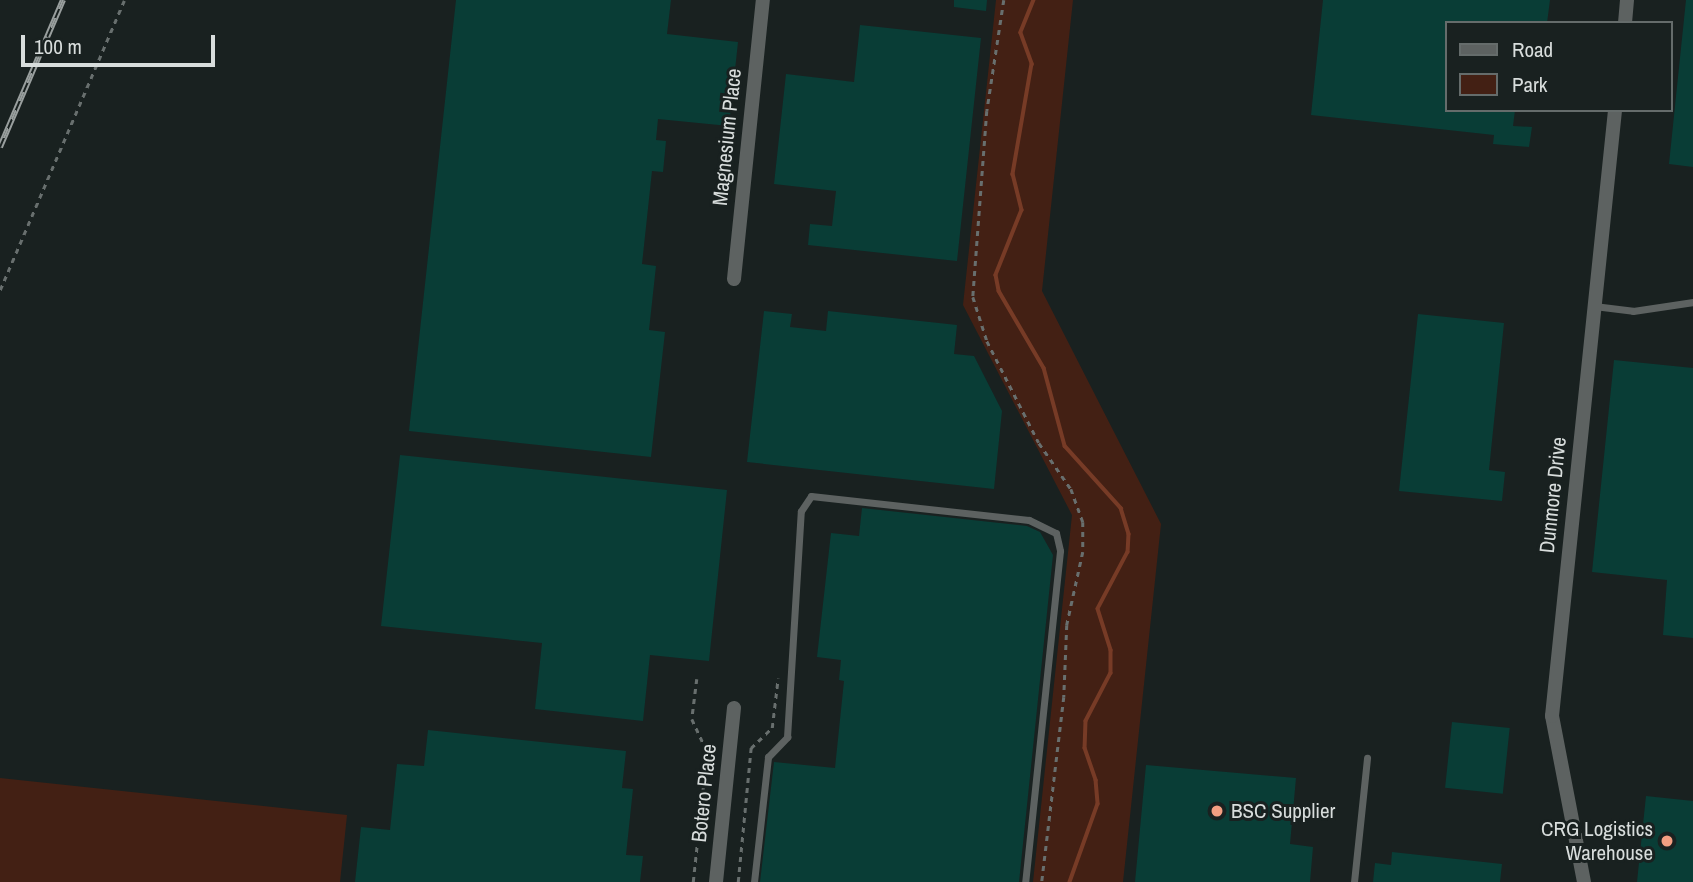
<!DOCTYPE html>
<html>
<head>
<meta charset="utf-8">
<style>
	body { margin:0 }
	#map { position:relative; width:1693px; height:882px; overflow:hidden; background:#192120; font-family:"Archivo Narrow",sans-serif }
	div>[style] { position:absolute }
	.green>* { inset:0; background:#432014 }
	.stream>* { height:3.5px; margin:-1.75px; padding:0 1.75px; transform-origin:1.75px; border-radius:1.75px; background:#773b26 }
	.building>* { inset:0; background:#093d36; transform-origin:0 0 }
	.path>* { height:2.5px; margin-top:-1.25px; transform-origin:0; background:repeating-linear-gradient(90deg,#686f6e 0 5px,transparent 0 10px) }
	.service>* { height:7px; margin:-3.5px; padding:0 3.5px; transform-origin:3.5px; border-radius:3.5px; background:#5d6261 }
	.minor>* { height:14px; margin:-7px; padding:0 7px; transform-origin:7px; border-radius:7px; background:#5d6261 }
	.rail>* { height:6px; margin-top:-3px; transform-origin:0; background:repeating-linear-gradient(90deg,#192120 0 10px,#999f9e 0 20px); box-sizing:border-box; border-block:2px solid #999f9e }
	.dots>* { width:19px; height:19px; translate:-50% -50%; box-sizing:border-box; border:4px solid #192120; border-radius:50% }
	span { translate:-50% -50%; white-space:nowrap; text-align:center; line-height:1.15; -webkit-text-stroke:6px #192120; paint-order:stroke }
	.street-label { font-size:21px; color:#d8dddc }
	.poi-label { font-size:21px; color:#d8dddc }
	.left { translate:0 -50%; text-align:left }
	.right { translate:-100% -50%; text-align:right }
	.legend { position:absolute; left:1445px; top:21px; width:228px; height:91px; box-sizing:border-box; background:#192120; border:2px solid #656c6b; margin:0; padding:9px 12px; list-style:none; font-size:21px; color:#d8dddc }
	.legend li { display:flex; align-items:center; gap:14px; height:35px }
	.legend b { width:35px; border:2px solid #656c6b }
	.scale { position:absolute; left:21px; top:35px; width:194px; height:32px; box-sizing:border-box; border:4px solid #d8dddc; border-top:0; padding-left:9px; font-size:21px; line-height:24px; white-space:nowrap; color:#d8dddc; -webkit-text-stroke:5px #192120; paint-order:stroke }
</style>
</head>
<body>
<div id="map">
	<div class="green">
		<div style="clip-path:polygon(996px 0,1073px 0,1042px 291px,1161px 524px,1123px 882px,1033px 882px,1072px 515px,963px 305px)"></div>
		<div style="clip-path:polygon(0 778px,347px 815px,340px 882px,0 882px)"></div>
	</div>
	<div class="stream">
		<div style="left:1034px;top:0;width:35px;rotate:112deg"></div>
		<div style="left:1021px;top:33px;width:33px;rotate:70deg"></div>
		<div style="left:1032px;top:64px;width:112px;rotate:99.8deg"></div>
		<div style="left:1013px;top:174px;width:37px;rotate:76deg"></div>
		<div style="left:1022px;top:210px;width:70px;rotate:111.8deg"></div>
		<div style="left:996px;top:275px;width:16px;rotate:79deg"></div>
		<div style="left:999px;top:291px;width:89px;rotate:59.7deg"></div>
		<div style="left:1044px;top:368px;width:81px;rotate:74.9deg"></div>
		<div style="left:1065px;top:446px;width:84px;rotate:47.9deg"></div>
		<div style="left:1121px;top:508px;width:27px;rotate:73deg"></div>
		<div style="left:1129px;top:534px;width:18px;rotate:93deg"></div>
		<div style="left:1128px;top:552px;width:64px;rotate:117.8deg"></div>
		<div style="left:1098px;top:609px;width:43px;rotate:72.4deg"></div>
		<div style="left:1111px;top:650px;width:23px;rotate:90deg"></div>
		<div style="left:1111px;top:673px;width:54px;rotate:117.5deg"></div>
		<div style="left:1086px;top:721px;width:27px;rotate:92deg"></div>
		<div style="left:1085px;top:748px;width:34px;rotate:71deg"></div>
		<div style="left:1096px;top:780px;width:24px;rotate:85deg"></div>
		<div style="left:1098px;top:804px;width:83px;rotate:109.7deg"></div>
	</div>
	<div class="building">
		<div style="clip-path:polygon(456px 0,671px 0,667px 34px,738px 42px,729px 126px,658px 119px,656px 140px,666px 141px,663px 172px,652px 171px,642px 264px,656px 266px,649px 330px,665px 332px,651px 457px,409px 431px)"></div>
		<div style="clip-path:polygon(954px 0,987px 0,986px 11px,954px 7px)"></div>
		<div style="clip-path:polygon(1323px 0,1550px 0,1547px 23px,1446px 23px,1446px 110px,1515px 110px,1513px 126px,1532px 127px,1529px 147px,1493px 144px,1494px 135px,1311px 115px)"></div>
		<div style="clip-path:polygon(1686px 0,1693px 0,1693px 167px,1669px 164px)"></div>
		<div style="clip-path:polygon(860px 25px,981px 38px,957px 261px,808px 245px,810px 224px,832px 226px,836px 191px,774px 184px,786px 74px,854px 82px)"></div>
		<div style="clip-path:polygon(764px 311px,792px 314px,790px 327px,826px 331px,828px 311px,957px 325px,954px 354px,974px 356px,1002px 411px,994px 489px,747px 462px)"></div>
		<div style="clip-path:polygon(1418px 314px,1504px 323px,1489px 470px,1505px 472px,1502px 501px,1399px 491px)"></div>
		<div style="clip-path:polygon(1614px 360px,1693px 368px,1693px 638px,1663px 635px,1667px 580px,1592px 572px)"></div>
		<div style="clip-path:polygon(400px 455px,727px 490px,709px 661px,650px 655px,643px 721px,535px 709px,542px 643px,381px 626px)"></div>
		<div style="clip-path:polygon(862px 508px,1027px 526px,1040px 532px,1053px 555px,1019px 882px,760px 882px,774px 762px,835px 768px,844px 681px,839px 680px,841px 660px,817px 657px,831px 533px,859px 536px)"></div>
		<div style="left:1452px;top:722px;width:58px;height:66px;rotate:6deg"></div>
		<div style="clip-path:polygon(428px 730px,626px 751px,622px 788px,633px 789px,626px 855px,643px 856px,640px 882px,355px 882px,361px 827px,390px 830px,397px 764px,424px 766px)"></div>
		<div style="clip-path:polygon(1146px 765px,1296px 778px,1290px 844px,1313px 847px,1310px 882px,1135px 882px)"></div>
		<div style="clip-path:polygon(1646px 796px,1693px 801px,1693px 882px,1637px 882px)"></div>
		<div style="clip-path:polygon(1392px 852px,1502px 864px,1500px 882px,1373px 882px,1375px 863px,1391px 865px)"></div>
	</div>
	<div class="path">
		<div style="left:1004px;top:0;width:112px;rotate:98.7deg"></div>
		<div style="left:987px;top:111px;width:187px;rotate:94.3deg"></div>
		<div style="left:973px;top:297px;width:46px;rotate:72.3deg"></div>
		<div style="left:987px;top:341px;width:114px;rotate:63deg"></div>
		<div style="left:1039px;top:443px;width:56px;rotate:55.2deg"></div>
		<div style="left:1071px;top:489px;width:35px;rotate:70deg"></div>
		<div style="left:1083px;top:522px;width:30px;rotate:90deg"></div>
		<div style="left:1083px;top:552px;width:75px;rotate:102.4deg"></div>
		<div style="left:1067px;top:625px;width:72px;rotate:92.4deg"></div>
		<div style="left:1064px;top:697px;width:186px;rotate:96.8deg"></div>
		<div style="left:0;top:290px;width:315px;rotate:-66.8deg"></div>
		<div style="left:697px;top:679px;width:40px;rotate:97.1deg"></div>
		<div style="left:692px;top:719px;width:35px;rotate:65deg"></div>
		<div style="left:707px;top:751px;width:11px"></div>
		<div style="left:693px;top:882px;width:132px;rotate:-83.9deg"></div>
		<div style="left:738px;top:882px;width:135px;rotate:-84.5deg"></div>
		<div style="left:751px;top:748px;width:29px;rotate:-44deg"></div>
		<div style="left:772px;top:728px;width:50px;rotate:-83.2deg"></div>
	</div>
	<div class="service">
		<div style="left:1594px;top:306px;width:39px;rotate:7deg"></div>
		<div style="left:1633px;top:311px;width:61px;rotate:-8.5deg"></div>
		<div style="left:754px;top:882px;width:126px;rotate:-83.6deg"></div>
		<div style="left:768px;top:757px;width:28px;rotate:-46deg"></div>
		<div style="left:787px;top:737px;width:226px;rotate:-86.5deg"></div>
		<div style="left:801px;top:511px;width:18px;rotate:-56deg"></div>
		<div style="left:811px;top:496px;width:219px;rotate:6.3deg"></div>
		<div style="left:1029px;top:520px;width:30px;rotate:26deg"></div>
		<div style="left:1056px;top:533px;width:18px;rotate:77deg"></div>
		<div style="left:1060px;top:551px;width:333px;rotate:96deg"></div>
		<div style="left:1354px;top:882px;width:125px;rotate:-84deg"></div>
	</div>
	<div class="minor">
		<div style="left:1625px;top:23px;width:23px;rotate:-85deg"></div>
		<div style="left:734px;top:279px;width:281px;rotate:-84.1deg"></div>
		<div style="left:716px;top:882px;width:175px;rotate:-84.1deg"></div>
		<div style="left:1584px;top:882px;width:169px;rotate:-100.9deg"></div>
		<div style="left:1552px;top:716px;width:609px;rotate:-84.06deg"></div>
	</div>
	<div class="rail">
		<div style="left:0;top:147px;width:160px;rotate:-66.8deg"></div>
	</div>
	<div class="dots">
		<div style="left:1217px;top:811px;background:#f39f82"></div>
		<div style="left:1667px;top:841px;background:#f39f82"></div>
	</div>
	<div class="street-label">
		<span style="left:727px;top:137px;rotate:-84deg">Magnesium Place</span>
		<span style="left:1553px;top:495px;rotate:-84deg">Dunmore Drive</span>
		<span style="left:704px;top:793px;rotate:-84deg">Botero Place</span>
	</div>
	<div class="poi-label">
		<span class="left" style="left:1231px;top:811px">BSC Supplier</span>
		<span class="right" style="left:1653px;top:841px">CRG Logistics<br>Warehouse</span>
	</div>
	<ul class="legend">
	<li><b style="height:9px;background:#5d6261"></b>Road</li>
	<li><b style="height:19px;background:#432014"></b>Park</li>
	</ul>
	<div class="scale">100 m</div>
</div>
</body>
</html>
